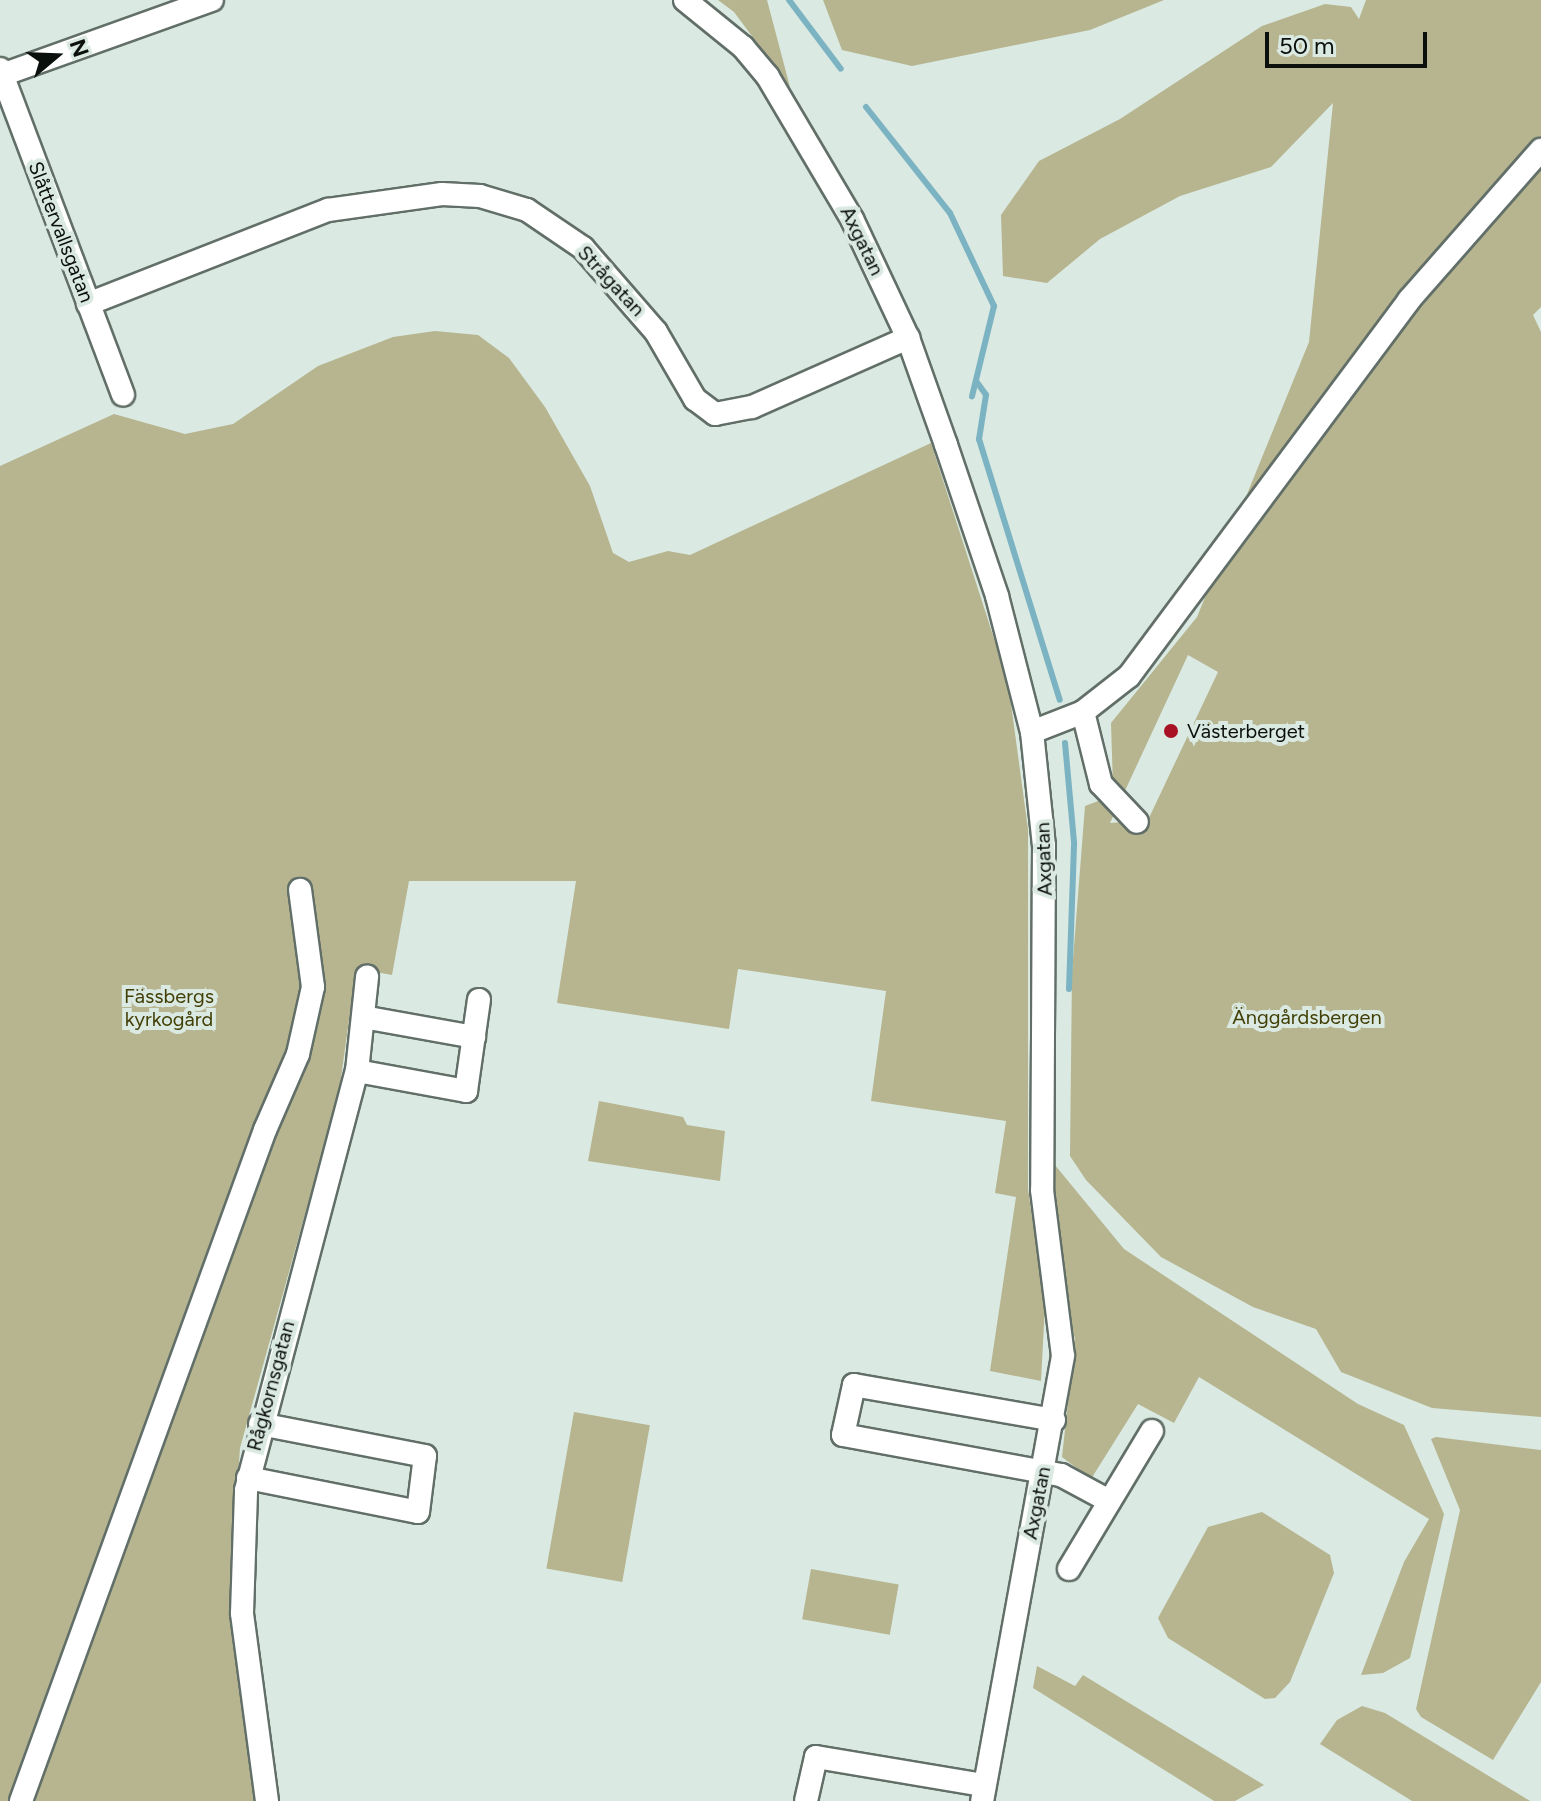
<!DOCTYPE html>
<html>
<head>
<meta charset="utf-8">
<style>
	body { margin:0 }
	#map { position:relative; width:1541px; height:1801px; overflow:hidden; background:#dae9e1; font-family:Figtree,sans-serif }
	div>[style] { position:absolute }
	.green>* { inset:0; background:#b6b590; transform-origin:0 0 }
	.stream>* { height:6px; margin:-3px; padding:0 3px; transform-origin:3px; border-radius:3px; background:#7cb3c2 }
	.roads { filter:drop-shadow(2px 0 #626f68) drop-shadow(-2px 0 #626f68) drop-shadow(0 2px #626f68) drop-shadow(0 -2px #626f68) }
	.minor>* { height:22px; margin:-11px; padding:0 11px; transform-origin:11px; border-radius:11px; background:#fff }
	.dots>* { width:22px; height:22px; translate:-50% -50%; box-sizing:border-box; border:4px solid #dae9e1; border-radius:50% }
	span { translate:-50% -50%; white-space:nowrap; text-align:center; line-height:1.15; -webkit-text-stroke:8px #dae9e1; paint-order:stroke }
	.street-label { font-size:20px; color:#0b100d }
	.poi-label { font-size:20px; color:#0b100d }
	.left { translate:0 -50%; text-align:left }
	.park-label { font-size:20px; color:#423f06 }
	.north { position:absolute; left:16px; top:16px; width:80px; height:80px; -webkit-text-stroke:6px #dae9e1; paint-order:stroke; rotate:71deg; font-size:22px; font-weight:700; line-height:32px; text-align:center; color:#0b100d }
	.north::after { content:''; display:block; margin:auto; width:28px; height:36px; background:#0b100d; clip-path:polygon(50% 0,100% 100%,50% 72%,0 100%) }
	.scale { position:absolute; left:1265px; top:32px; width:162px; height:36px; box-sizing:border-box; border:4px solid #0b100d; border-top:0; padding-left:10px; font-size:24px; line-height:28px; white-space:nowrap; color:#0b100d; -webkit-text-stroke:6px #dae9e1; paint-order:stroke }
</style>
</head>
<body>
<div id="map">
	<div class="green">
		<div style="clip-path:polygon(718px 0,767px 0,790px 87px,734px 12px)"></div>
		<div style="clip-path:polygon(823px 0,1164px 0,1090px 30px,912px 66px,842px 50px)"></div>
		<div style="clip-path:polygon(evenodd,1366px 0,1541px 0,1541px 307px,1533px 315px,1541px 332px,1541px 1417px,1432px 1408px,1341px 1372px,1316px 1329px,1253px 1307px,1161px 1257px,1086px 1180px,1070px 1156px,1072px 972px,1085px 806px,1106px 798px,1113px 787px,1111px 723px,1197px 617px,1309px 342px,1333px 103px,1271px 167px,1180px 196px,1100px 239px,1047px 283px,1003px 276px,1001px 215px,1039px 161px,1120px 119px,1262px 26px,1325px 4px,1351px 7px,1359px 19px,1366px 0,1188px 655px,1218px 672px,1148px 820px,1110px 823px,1188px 655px)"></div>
		<div style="clip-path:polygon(435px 331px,478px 335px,509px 358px,545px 407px,590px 486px,613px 553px,629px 562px,668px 551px,690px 555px,931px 443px,1008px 682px,1028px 829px,1028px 1189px,1045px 1305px,1041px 1381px,990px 1371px,1016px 1197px,995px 1193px,1006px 1121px,871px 1101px,886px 991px,738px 969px,729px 1029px,557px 1003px,576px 881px,409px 881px,392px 975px,359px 969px,354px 984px,339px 1092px,240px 1448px,232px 1561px,256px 1801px,0 1801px,0 466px,114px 414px,185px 434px,233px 424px,318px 366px,393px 337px)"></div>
		<div style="clip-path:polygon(599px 1101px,683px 1117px,687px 1125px,725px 1131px,720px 1181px,588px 1161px)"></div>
		<div style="clip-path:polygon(1050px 1159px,1124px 1249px,1358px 1404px,1404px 1425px,1444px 1514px,1410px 1658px,1383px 1673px,1361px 1675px,1404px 1562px,1429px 1519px,1199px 1377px,1174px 1423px,1138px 1404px,1091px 1479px,1062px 1457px,1075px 1339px,1057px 1266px)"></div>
		<div style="left:574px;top:1412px;width:77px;height:159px;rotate:10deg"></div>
		<div style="clip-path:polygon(1436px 1437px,1541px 1450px,1541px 1682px,1493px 1760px,1421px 1717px,1416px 1709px,1460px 1510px,1431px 1439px)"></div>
		<div style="clip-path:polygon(1262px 1512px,1330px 1555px,1334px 1573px,1290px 1682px,1275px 1698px,1265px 1699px,1168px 1638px,1158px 1618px,1208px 1527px)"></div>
		<div style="left:811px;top:1569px;width:89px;height:51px;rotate:10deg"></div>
		<div style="clip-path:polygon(1037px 1666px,1075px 1686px,1083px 1675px,1264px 1785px,1235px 1801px,1214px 1801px,1033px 1688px)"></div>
		<div style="clip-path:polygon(1362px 1706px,1385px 1713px,1530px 1801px,1412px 1801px,1320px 1744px,1337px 1720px)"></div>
	</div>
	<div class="stream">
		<div style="left:789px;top:0;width:86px;rotate:53deg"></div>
		<div style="left:866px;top:107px;width:135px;rotate:51.6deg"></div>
		<div style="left:950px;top:213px;width:103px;rotate:64.7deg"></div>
		<div style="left:994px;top:306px;width:93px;rotate:103.7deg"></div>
		<div style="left:976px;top:381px;width:17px;rotate:54deg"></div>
		<div style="left:986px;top:395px;width:45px;rotate:99deg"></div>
		<div style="left:979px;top:439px;width:273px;rotate:72.8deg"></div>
		<div style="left:1065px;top:743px;width:99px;rotate:84.8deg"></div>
		<div style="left:1069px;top:989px;width:146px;rotate:-88deg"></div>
	</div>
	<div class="roads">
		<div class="minor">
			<div style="left:685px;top:0;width:75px;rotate:39deg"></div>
			<div style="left:743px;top:47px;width:39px;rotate:50deg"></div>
			<div style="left:768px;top:77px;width:165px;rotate:59.4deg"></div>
			<div style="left:852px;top:219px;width:132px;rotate:64.8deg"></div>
			<div style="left:908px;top:338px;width:114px;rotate:70.4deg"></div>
			<div style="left:946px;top:445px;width:159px;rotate:71.3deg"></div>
			<div style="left:997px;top:596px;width:140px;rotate:75.6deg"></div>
			<div style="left:1032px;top:732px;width:115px;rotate:84deg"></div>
			<div style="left:1044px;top:846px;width:344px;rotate:90.3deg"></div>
			<div style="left:1042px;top:1190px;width:167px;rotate:82.8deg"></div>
			<div style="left:1063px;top:1356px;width:452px;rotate:100.3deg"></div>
			<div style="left:0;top:69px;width:348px;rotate:69.3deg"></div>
			<div style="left:2px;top:75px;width:223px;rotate:-19.7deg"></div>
			<div style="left:88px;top:304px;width:258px;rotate:-21.4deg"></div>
			<div style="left:328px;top:210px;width:115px;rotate:-8deg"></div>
			<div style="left:442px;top:194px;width:38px;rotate:3deg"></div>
			<div style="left:480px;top:196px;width:49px;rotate:16.6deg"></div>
			<div style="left:527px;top:210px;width:68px;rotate:34.2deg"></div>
			<div style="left:583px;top:248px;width:111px;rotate:49deg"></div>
			<div style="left:656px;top:332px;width:78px;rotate:59.8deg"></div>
			<div style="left:695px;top:399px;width:25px;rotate:37deg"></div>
			<div style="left:715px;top:414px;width:38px;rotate:-11deg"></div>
			<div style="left:752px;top:407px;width:171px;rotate:-23.9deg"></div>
			<div style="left:1083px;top:712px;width:74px;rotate:76deg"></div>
			<div style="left:1101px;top:784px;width:52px;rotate:46.5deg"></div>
			<div style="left:1032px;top:732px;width:55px;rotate:-21.4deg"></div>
			<div style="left:1083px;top:712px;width:58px;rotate:-38deg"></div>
			<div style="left:1129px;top:676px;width:469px;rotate:-53.3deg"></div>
			<div style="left:1409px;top:300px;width:200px;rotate:-48.7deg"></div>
			<div style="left:363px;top:1017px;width:113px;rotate:10.2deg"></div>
			<div style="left:357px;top:1071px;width:111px;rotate:10.4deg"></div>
			<div style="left:466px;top:1091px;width:92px;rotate:-81.9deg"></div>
			<div style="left:1054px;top:1420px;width:203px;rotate:-170.1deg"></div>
			<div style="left:854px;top:1385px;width:51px;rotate:102.4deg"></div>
			<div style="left:843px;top:1435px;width:222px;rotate:10.4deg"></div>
			<div style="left:1061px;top:1475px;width:55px;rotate:28.4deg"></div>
			<div style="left:248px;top:1478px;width:173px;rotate:11.3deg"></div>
			<div style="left:418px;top:1512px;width:56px;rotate:-82.9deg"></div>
			<div style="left:425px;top:1456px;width:168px;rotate:-169deg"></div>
			<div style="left:1069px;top:1569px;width:161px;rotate:-59deg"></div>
			<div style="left:21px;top:1801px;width:714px;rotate:-70.02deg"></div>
			<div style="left:265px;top:1130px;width:83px;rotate:-66.5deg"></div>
			<div style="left:298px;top:1054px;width:69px;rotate:-77.4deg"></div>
			<div style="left:313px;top:987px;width:98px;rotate:-97.6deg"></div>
			<div style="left:267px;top:1801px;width:190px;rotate:-97.6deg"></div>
			<div style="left:242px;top:1613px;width:123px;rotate:-88.1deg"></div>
			<div style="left:246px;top:1490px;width:433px;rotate:-75.2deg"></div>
			<div style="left:357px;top:1071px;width:95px;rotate:-83.9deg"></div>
			<div style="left:806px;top:1801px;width:45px;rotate:-77.2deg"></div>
			<div style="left:816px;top:1757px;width:170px;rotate:9.5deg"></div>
		</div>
	</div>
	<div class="dots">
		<div style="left:1171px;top:731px;background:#a81024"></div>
	</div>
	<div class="street-label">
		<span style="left:61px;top:232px;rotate:69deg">Slåttervallsgatan</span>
		<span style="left:862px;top:241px;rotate:64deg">Axgatan</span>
		<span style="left:611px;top:281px;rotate:47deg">Strågatan</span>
		<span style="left:1044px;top:859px;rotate:-92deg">Axgatan</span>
		<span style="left:271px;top:1386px;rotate:-75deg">Rågkornsgatan</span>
		<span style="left:1037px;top:1503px;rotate:-79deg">Axgatan</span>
	</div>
	<div class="poi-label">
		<span class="left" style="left:1187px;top:731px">Västerberget</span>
	</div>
	<div class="park-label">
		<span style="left:169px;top:1008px">Fässbergs<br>kyrkogård</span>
		<span style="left:1307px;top:1017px">Änggårdsbergen</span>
	</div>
	<div class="north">N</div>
	<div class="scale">50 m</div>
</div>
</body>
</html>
